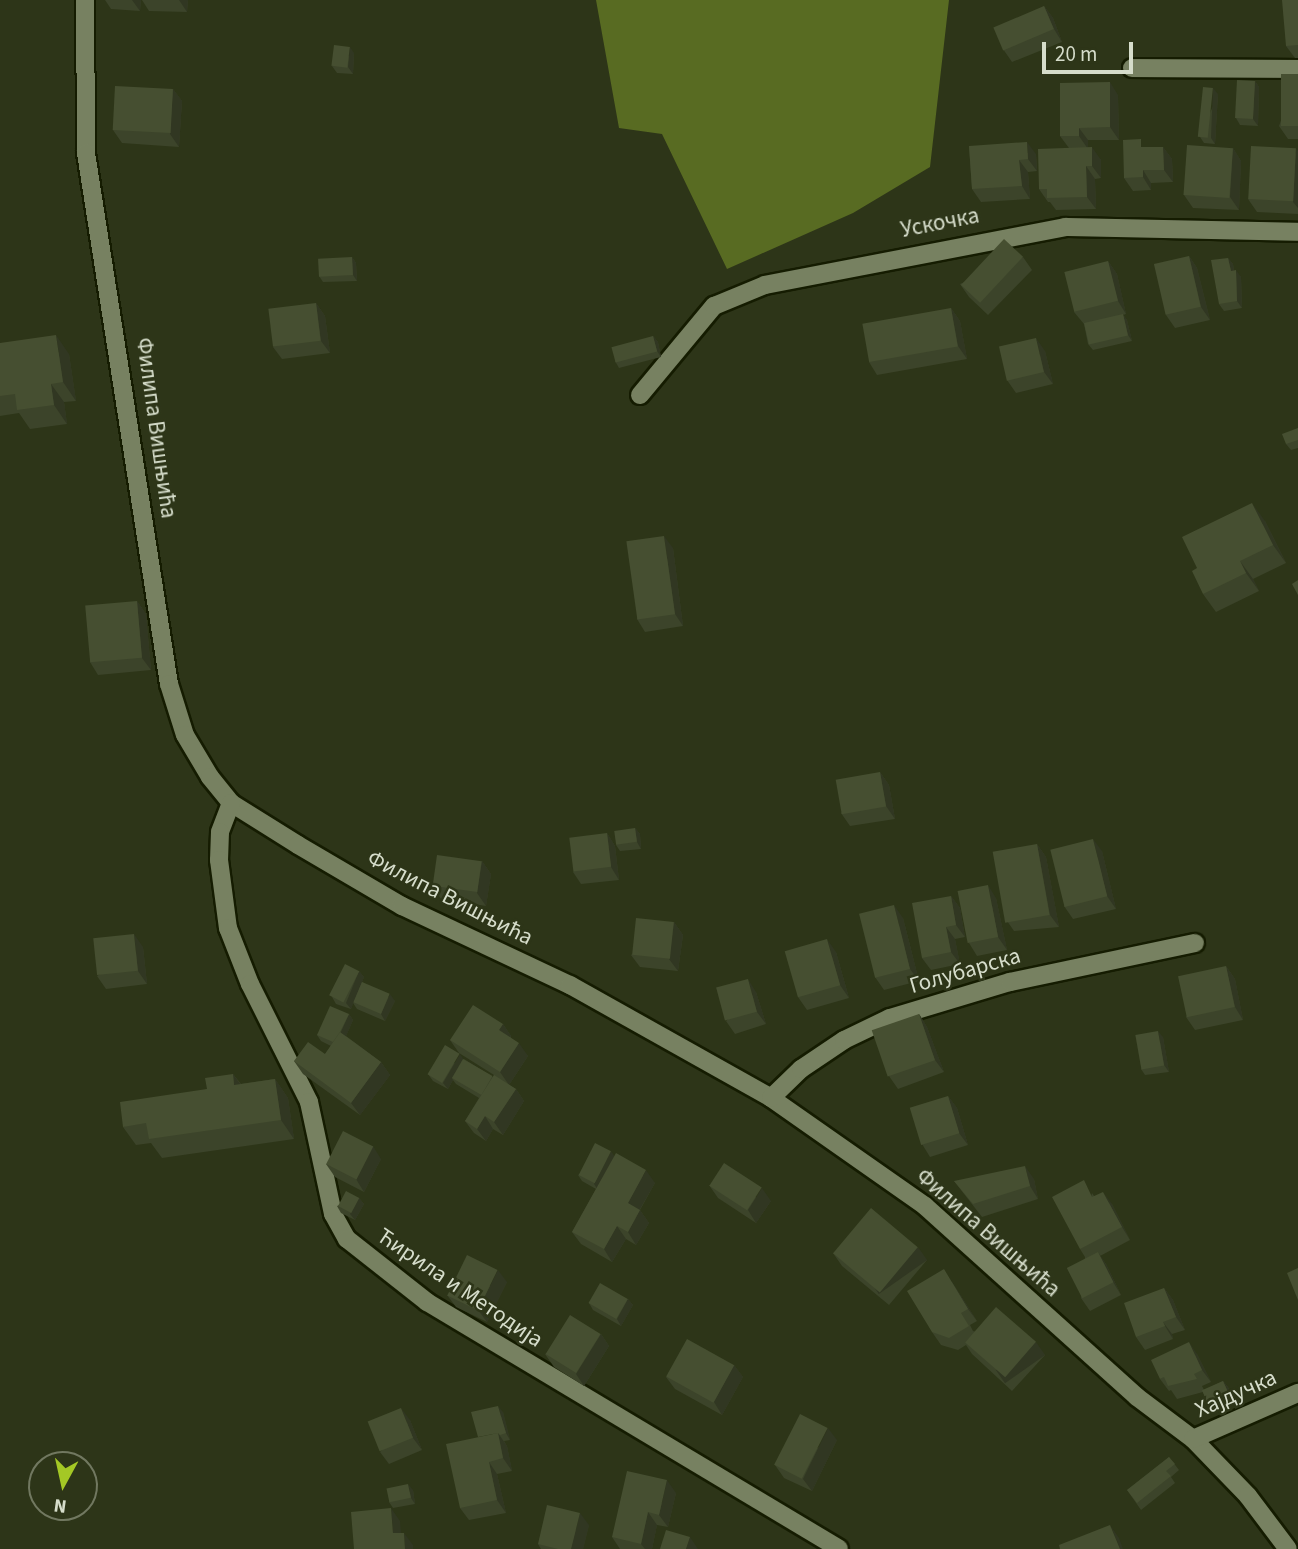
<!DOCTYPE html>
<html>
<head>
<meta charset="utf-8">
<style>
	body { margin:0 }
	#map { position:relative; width:1298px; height:1549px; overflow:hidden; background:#2d3518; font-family:"Source Sans 3",sans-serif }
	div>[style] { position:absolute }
	.forest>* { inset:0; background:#586b22 }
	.roads { filter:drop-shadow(2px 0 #151c01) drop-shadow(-2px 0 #151c01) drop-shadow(0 2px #151c01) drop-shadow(0 -2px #151c01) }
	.street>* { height:18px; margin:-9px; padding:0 9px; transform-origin:9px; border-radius:9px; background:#778161 }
	.wall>* { inset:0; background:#3c442a }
	.shaded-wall>* { inset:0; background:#313722; transform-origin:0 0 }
	.building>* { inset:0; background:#464f31; transform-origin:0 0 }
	span { translate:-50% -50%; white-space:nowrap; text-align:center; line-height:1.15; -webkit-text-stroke:5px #2d3518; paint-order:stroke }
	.street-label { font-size:23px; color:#d6ddcb }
	.north { position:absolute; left:28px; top:1451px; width:70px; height:70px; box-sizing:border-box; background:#2d3518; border:2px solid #717860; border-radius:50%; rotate:188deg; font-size:19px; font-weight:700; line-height:28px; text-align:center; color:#d6ddcb }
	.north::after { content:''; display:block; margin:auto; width:24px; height:32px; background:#a4c825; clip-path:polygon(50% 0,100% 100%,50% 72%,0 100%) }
	.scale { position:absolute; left:1042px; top:42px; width:91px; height:32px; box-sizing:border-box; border:4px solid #d6ddcb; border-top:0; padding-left:9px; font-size:21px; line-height:24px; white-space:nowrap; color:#d6ddcb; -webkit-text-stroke:5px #2d3518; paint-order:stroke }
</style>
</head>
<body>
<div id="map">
	<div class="forest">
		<div style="clip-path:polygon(596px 0,949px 0,930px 167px,853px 213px,727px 269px,662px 134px,619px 128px)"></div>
	</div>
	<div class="roads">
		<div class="street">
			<div style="left:85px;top:0;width:153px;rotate:89.6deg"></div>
			<div style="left:86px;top:153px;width:537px;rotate:81.12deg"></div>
			<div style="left:169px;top:684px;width:53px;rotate:72.6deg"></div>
			<div style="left:185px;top:735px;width:49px;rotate:59.2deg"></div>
			<div style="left:210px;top:777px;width:33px;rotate:51deg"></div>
			<div style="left:231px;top:803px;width:79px;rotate:32.1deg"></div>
			<div style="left:298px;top:845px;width:121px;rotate:30.4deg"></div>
			<div style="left:402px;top:906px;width:186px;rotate:25.2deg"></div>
			<div style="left:570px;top:985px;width:231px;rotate:29.3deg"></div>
			<div style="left:771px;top:1098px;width:188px;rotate:35deg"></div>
			<div style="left:925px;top:1206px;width:285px;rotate:42deg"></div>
			<div style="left:1137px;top:1397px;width:70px;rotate:36.9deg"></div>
			<div style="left:1193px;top:1439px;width:79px;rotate:46deg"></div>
			<div style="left:1248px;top:1496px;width:66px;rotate:53deg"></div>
			<div style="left:1132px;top:68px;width:166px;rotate:0.3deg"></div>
			<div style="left:640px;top:395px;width:116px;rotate:-50.3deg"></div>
			<div style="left:714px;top:306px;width:55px;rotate:-22.4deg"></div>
			<div style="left:765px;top:285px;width:306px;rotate:-10.9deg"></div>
			<div style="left:1065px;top:227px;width:233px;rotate:1.2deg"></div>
			<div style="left:231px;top:803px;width:31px;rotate:111deg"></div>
			<div style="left:220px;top:832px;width:28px;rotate:92deg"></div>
			<div style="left:219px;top:860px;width:69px;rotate:82.5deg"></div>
			<div style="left:228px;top:928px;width:60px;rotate:68.6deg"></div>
			<div style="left:250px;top:984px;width:132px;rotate:63.4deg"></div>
			<div style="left:309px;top:1102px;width:115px;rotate:77.9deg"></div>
			<div style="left:333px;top:1214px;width:29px;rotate:61deg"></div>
			<div style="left:347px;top:1239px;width:102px;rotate:38.2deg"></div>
			<div style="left:427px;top:1302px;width:480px;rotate:30.9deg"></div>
			<div style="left:771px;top:1098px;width:42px;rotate:-44deg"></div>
			<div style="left:801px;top:1069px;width:52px;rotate:-34deg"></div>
			<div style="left:844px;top:1040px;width:51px;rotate:-25.6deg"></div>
			<div style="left:890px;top:1018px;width:125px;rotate:-16.7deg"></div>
			<div style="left:1010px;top:982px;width:189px;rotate:-11.9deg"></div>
			<div style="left:1193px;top:1439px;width:115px;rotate:-23.7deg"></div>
		</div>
	</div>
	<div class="wall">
		<div style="clip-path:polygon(105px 0,141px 0,140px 11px,111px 9px)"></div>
		<div style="clip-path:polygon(142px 0,188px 0,187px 12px,149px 11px)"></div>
		<div style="clip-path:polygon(1298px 0,1298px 58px,1295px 58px,1286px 46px)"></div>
		<div style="clip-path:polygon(1044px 6px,1053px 18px,1062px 42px,1012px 62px,1003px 49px)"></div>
		<div style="clip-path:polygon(354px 53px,353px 74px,337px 73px,332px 66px)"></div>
		<div style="clip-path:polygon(1298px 74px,1298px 139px,1288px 139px,1279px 126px)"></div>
		<div style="clip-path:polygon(1255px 81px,1259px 87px,1258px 126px,1240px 125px,1236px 118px)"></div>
		<div style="clip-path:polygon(173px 89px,182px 101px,179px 147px,122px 143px,113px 130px)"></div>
		<div style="clip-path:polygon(1218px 94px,1215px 144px,1204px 143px,1200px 137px)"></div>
		<div style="clip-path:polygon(1118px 95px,1119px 140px,1088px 140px,1088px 147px,1101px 160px,1101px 178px,1095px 179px,1096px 209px,1056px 210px,1050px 202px,1048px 202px,1039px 189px,1069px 148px,1060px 136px)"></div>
		<div style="clip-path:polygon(969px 146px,1036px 154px,1037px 171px,1028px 172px,1030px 199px,981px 202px,972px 189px)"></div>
		<div style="clip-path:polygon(1146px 147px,1163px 147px,1172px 159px,1173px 182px,1151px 183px,1151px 190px,1133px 191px,1124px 178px)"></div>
		<div style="clip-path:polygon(1233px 148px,1241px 161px,1239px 210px,1193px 208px,1184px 195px)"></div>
		<div style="clip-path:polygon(1298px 151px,1298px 214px,1257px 212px,1248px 199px)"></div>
		<div style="clip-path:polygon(1189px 256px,1197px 268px,1210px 320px,1175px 328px,1166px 315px)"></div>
		<div style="clip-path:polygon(352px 257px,356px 263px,357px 281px,323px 282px,319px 276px)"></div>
		<div style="clip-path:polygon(1023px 257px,1032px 270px,988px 315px,969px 297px,960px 284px)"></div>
		<div style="clip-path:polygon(1228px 258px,1233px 264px,1234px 271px,1241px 277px,1242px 308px,1224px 311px,1219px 304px)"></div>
		<div style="clip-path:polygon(1108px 261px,1117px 274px,1126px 314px,1123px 315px,1127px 320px,1132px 341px,1093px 350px,1088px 344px,1084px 324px,1074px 312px)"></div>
		<div style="clip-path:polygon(316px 303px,325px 316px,330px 353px,282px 359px,273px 347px)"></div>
		<div style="clip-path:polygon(951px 308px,960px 321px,967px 359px,877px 375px,869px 362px)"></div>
		<div style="clip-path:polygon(653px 336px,658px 342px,661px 357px,619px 368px,615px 361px)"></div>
		<div style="clip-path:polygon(0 343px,69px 354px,76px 401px,64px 402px,67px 424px,30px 429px,19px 413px,0 416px)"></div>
		<div style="clip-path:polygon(1045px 351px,1053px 384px,1016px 393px,1007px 380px)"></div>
		<div style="clip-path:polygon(1298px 428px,1298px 448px,1291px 450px,1286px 444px)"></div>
		<div style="clip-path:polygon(1265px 521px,1286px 563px,1253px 579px,1259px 591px,1216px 612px,1203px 594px)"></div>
		<div style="clip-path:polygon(673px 548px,683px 626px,645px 632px,637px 619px)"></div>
		<div style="clip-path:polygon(137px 601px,146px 614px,151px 670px,98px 675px,90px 662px)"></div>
		<div style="clip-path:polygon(880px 772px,889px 785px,895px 819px,850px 826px,841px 813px)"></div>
		<div style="clip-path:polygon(635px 828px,640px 834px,641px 849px,620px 851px,616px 845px)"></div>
		<div style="clip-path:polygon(607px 833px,615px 846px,619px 880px,581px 884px,573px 872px)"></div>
		<div style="clip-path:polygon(1037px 844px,1046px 857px,1059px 927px,1014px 931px,1005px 918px)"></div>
		<div style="clip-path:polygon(1102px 851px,1116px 909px,1073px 919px,1064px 906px)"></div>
		<div style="clip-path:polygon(482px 861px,491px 874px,486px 906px,441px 899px,433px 886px)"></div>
		<div style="clip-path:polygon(951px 896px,960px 908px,965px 937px,955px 939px,960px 964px,931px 970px,922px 958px)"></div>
		<div style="clip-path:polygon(996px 898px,1007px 950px,977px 956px,969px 943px)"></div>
		<div style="clip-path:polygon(903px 918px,919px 981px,884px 990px,875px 977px)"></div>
		<div style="clip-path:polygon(674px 922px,683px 935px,678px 971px,640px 967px,631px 955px)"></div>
		<div style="clip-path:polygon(143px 947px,147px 984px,106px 989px,97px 976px)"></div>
		<div style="clip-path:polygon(836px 952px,849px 998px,807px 1010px,798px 997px)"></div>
		<div style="clip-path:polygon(1226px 966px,1235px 979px,1243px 1020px,1195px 1030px,1186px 1017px)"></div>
		<div style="clip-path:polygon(359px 971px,364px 977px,362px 982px,395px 1001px,385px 1021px,357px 1009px,353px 1003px,351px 1009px,336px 1004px,332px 997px)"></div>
		<div style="clip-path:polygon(756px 992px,766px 1024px,735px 1034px,726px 1021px)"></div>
		<div style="clip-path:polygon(349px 1014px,353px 1020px,346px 1036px,381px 1062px,390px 1075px,360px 1115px,303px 1074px,294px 1061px,325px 1054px,331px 1046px,321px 1041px,317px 1035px)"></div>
		<div style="clip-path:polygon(919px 1014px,927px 1027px,944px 1072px,898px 1089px,889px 1076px)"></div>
		<div style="clip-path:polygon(503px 1024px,511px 1036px,511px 1038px,528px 1056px,509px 1085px,516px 1089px,524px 1101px,503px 1135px,493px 1129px,486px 1141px,474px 1133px,465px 1121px,479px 1098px,456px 1084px,453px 1080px,448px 1089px,433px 1081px,428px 1074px,464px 1059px,493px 1077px,494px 1075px,459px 1053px,450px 1040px)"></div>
		<div style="clip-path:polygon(1163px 1037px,1169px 1072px,1145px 1075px,1141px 1069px)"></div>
		<div style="clip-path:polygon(233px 1074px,241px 1084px,275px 1079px,288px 1098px,294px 1139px,162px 1158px,151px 1143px,136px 1145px,123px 1127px,207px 1089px)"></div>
		<div style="clip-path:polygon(948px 1096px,957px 1108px,968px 1145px,930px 1157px,922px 1144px)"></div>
		<div style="clip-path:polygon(614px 1156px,655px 1183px,640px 1210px,649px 1223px,636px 1245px,626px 1239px,612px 1262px,581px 1244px,572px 1232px,596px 1189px,582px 1181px,578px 1175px)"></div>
		<div style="clip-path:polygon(381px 1159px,364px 1192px,335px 1177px,326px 1164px)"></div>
		<div style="clip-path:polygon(1034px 1179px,1038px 1199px,982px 1217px,954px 1181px)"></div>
		<div style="clip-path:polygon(709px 1185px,771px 1201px,756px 1223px,718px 1198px)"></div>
		<div style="clip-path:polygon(1092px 1193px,1094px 1196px,1112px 1204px,1130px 1240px,1100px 1256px,1106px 1264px,1121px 1295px,1090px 1311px,1081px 1298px,1085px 1257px,1080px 1249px)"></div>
		<div style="clip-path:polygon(359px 1198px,364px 1204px,355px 1220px,341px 1213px,337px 1206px)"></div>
		<div style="clip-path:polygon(833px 1253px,927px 1260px,889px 1305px,842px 1266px)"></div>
		<div style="clip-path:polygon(507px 1282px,487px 1322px,456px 1307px,447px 1295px)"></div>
		<div style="clip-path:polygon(952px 1282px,977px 1321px,970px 1325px,973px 1331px,1045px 1355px,1012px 1391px,972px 1354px,966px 1345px,958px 1350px,941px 1345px,932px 1332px)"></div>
		<div style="clip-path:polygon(1164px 1288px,1173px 1300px,1185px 1330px,1172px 1334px,1173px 1339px,1145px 1350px,1136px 1337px)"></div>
		<div style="clip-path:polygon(628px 1299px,633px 1305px,621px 1326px,593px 1310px,589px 1303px)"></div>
		<div style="clip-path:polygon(601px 1334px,609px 1346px,584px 1386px,554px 1367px,545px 1354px)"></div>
		<div style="clip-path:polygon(1197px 1354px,1211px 1382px,1202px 1386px,1204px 1390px,1223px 1381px,1228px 1387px,1235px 1403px,1213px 1413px,1209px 1406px,1203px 1392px,1177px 1399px,1171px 1390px,1169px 1391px,1160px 1379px)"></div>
		<div style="clip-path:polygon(734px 1365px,743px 1377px,722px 1415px,675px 1389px,666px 1377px)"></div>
		<div style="clip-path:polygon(503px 1412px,510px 1440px,504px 1441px,507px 1446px,512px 1471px,497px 1474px,506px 1513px,469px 1520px,460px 1508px)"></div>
		<div style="clip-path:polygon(410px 1420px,422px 1450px,389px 1464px,380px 1452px)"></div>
		<div style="clip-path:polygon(837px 1440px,812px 1491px,784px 1478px,775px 1465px)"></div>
		<div style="clip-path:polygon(1169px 1457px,1179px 1470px,1171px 1477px,1175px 1483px,1141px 1510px,1127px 1490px)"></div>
		<div style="clip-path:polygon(413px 1490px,415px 1504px,393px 1508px,389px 1502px)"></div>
		<div style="clip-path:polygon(676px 1493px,668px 1527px,657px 1525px,652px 1549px,620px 1549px,612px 1537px)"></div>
		<div style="clip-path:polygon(589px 1525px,583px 1549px,541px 1549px,538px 1544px)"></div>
	</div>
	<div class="shaded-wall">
		<div style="clip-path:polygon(132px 0,141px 0,140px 11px)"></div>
		<div style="clip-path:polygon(179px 0,188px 0,187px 12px)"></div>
		<div style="clip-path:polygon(1044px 6px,1053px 18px,1062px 42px,1054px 29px)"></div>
		<div style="clip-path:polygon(350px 47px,354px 53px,353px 74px,348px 67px)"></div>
		<div style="clip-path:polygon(1255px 81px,1259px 87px,1258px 126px,1253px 119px)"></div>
		<div style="clip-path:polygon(1110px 82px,1118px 95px,1119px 140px,1110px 127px)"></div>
		<div style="clip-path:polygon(1213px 88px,1218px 94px,1215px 144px,1211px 138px)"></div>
		<div style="clip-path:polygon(173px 89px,182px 101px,179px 147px,170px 134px)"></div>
		<div style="clip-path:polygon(1079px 128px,1088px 140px,1088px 149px,1079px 136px)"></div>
		<div style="clip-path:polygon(1027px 142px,1036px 154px,1037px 171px,1028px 159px)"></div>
		<div style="clip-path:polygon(1092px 147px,1101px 160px,1101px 178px,1092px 166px)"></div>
		<div style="clip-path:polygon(1163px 147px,1172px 159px,1173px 182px,1164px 170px)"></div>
		<div style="clip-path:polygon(1233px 148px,1241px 161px,1239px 210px,1230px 197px)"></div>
		<div style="clip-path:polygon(1296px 148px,1298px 151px,1298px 208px,1293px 202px)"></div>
		<div style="clip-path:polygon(1019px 160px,1028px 172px,1030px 199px,1022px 186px)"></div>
		<div style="clip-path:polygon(1086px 166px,1095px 179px,1096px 209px,1087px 197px)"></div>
		<div style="clip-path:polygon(1143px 170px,1151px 183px,1151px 190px,1143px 177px)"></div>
		<div style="clip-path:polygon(1189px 256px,1197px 268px,1210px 320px,1201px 307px)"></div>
		<div style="clip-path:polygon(352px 257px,356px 263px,357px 281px,353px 275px)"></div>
		<div style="clip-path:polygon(1228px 258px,1233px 264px,1235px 278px,1231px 271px)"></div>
		<div style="clip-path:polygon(1108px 261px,1117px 274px,1126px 314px,1118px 301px)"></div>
		<div style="clip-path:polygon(1236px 270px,1241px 277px,1242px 308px,1237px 301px)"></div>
		<div style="clip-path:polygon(316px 303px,325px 316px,330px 353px,321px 341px)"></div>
		<div style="clip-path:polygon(951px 308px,960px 321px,967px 359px,958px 346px)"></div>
		<div style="clip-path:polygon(1123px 314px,1127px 320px,1132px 341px,1128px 335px)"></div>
		<div style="clip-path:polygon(56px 335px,69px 354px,76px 401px,63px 382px)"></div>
		<div style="clip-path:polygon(653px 336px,658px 342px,661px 357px,657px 351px)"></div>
		<div style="clip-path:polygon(1036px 338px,1045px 351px,1053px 384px,1044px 372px)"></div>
		<div style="clip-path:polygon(51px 384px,64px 402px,67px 424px,54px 405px)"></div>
		<div style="clip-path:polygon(1252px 503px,1265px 521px,1286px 563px,1273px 545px)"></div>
		<div style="clip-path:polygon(664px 536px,673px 548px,683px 626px,675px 614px)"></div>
		<div style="clip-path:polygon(1240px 561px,1253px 579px,1259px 591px,1246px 573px)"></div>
		<div style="clip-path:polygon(137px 601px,146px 614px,151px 670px,142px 658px)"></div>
		<div style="clip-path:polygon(880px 772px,889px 785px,895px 819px,886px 806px)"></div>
		<div style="clip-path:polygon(635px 828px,640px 834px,641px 849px,637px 842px)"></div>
		<div style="clip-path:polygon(607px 833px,615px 846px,619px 880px,611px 867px)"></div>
		<div style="clip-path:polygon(1093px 839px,1102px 851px,1116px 909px,1107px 896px)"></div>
		<div style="clip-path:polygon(1037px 844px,1046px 857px,1059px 927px,1050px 915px)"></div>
		<div style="clip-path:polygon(482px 861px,491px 874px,486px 906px,477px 893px)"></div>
		<div style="clip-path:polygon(988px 885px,996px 898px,1007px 950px,998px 937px)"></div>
		<div style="clip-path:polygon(951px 896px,960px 908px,965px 937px,956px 925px)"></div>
		<div style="clip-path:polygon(894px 905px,903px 918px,919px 981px,910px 969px)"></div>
		<div style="clip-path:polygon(674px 922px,683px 935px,678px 971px,669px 959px)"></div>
		<div style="clip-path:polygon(946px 927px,955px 939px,960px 964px,951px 952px)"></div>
		<div style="clip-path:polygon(134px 934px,143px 947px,147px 984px,138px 971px)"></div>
		<div style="clip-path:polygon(827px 939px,836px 952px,849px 998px,840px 985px)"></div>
		<div style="clip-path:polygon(1226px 966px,1235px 979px,1243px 1020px,1235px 1007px)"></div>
		<div style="clip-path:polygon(359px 971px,364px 977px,351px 1009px,346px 1003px)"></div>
		<div style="clip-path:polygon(748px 979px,756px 992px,766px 1024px,757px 1012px)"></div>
		<div style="clip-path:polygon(390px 994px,395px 1001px,385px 1021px,381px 1014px)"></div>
		<div style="clip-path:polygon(349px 1014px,353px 1020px,340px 1050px,336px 1043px)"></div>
		<div style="clip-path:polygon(919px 1014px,927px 1027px,944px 1072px,935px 1060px)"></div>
		<div style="clip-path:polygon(503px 1024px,511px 1036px,507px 1043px,499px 1030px)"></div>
		<div style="clip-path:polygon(1158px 1031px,1163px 1037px,1169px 1072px,1164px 1065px)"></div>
		<div style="clip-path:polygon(519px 1043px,528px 1056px,509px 1085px,500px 1072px)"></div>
		<div style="clip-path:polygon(460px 1054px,464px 1060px,452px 1078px,453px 1080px,448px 1089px,443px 1083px)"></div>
		<div style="clip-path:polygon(381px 1062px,390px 1075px,360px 1115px,351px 1103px)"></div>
		<div style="clip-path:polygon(233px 1074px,246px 1092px,234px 1085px)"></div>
		<div style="clip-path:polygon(275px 1079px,288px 1098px,294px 1139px,281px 1120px)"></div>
		<div style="clip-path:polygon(516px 1089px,524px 1101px,503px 1135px,494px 1122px)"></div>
		<div style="clip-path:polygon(948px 1096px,957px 1108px,968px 1145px,959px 1133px)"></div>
		<div style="clip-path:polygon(485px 1116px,493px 1129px,486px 1141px,477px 1129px)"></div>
		<div style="clip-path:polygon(373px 1146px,381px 1159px,364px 1192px,356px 1179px)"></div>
		<div style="clip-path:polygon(611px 1151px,615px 1157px,598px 1190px,594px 1184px)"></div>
		<div style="clip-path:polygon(1025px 1166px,1034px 1179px,1038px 1199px,1030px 1186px)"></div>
		<div style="clip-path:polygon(646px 1170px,655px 1183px,636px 1216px,628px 1203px)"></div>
		<div style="clip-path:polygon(762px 1188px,771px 1201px,756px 1223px,748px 1210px)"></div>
		<div style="clip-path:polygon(1103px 1192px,1112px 1204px,1130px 1240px,1122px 1227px)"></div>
		<div style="clip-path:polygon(359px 1198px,364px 1204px,355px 1220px,350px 1214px)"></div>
		<div style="clip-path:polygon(640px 1210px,649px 1223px,636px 1245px,628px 1232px)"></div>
		<div style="clip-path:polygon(617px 1226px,626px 1239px,612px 1262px,604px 1249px)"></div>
		<div style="left:918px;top:1247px;width:16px;height:59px;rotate:55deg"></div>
		<div style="clip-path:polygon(1098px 1252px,1106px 1264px,1121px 1295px,1113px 1282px)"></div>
		<div style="clip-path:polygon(944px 1269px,952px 1282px,977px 1321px,968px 1309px)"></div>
		<div style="clip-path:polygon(498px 1270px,507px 1282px,487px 1322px,478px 1310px)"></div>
		<div style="clip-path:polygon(1164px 1288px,1173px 1300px,1185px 1330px,1176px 1317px)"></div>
		<div style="clip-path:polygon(628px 1299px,633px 1305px,621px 1326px,617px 1319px)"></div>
		<div style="clip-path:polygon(1163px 1322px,1172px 1334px,1173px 1339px,1165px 1326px)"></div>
		<div style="clip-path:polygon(601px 1334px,609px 1346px,584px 1386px,576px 1374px)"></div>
		<div style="left:1036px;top:1342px;width:16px;height:49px;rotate:55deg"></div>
		<div style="clip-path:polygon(1189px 1342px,1197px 1354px,1211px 1382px,1202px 1370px)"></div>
		<div style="clip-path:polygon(734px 1365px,743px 1377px,722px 1415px,714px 1402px)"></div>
		<div style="clip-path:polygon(1223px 1381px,1228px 1387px,1235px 1403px,1230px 1397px)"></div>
		<div style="clip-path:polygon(498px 1406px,503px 1412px,510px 1440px,506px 1433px)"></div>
		<div style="clip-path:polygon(401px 1408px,410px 1420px,422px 1450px,413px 1438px)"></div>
		<div style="clip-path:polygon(828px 1428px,837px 1440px,812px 1491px,803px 1479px)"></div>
		<div style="clip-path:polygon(498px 1433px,507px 1446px,512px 1471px,503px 1458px)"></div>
		<div style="clip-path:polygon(489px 1462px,497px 1474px,506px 1513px,497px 1500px)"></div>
		<div style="clip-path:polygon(667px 1480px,676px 1493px,668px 1527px,659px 1515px)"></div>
		<div style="clip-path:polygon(408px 1484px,413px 1490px,415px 1504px,411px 1498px)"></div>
		<div style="clip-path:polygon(391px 1508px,400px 1521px,402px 1546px,393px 1533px)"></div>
		<div style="clip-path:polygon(648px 1512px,657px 1525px,652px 1549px,645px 1549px,641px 1544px)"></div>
		<div style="clip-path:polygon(580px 1513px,589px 1525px,583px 1549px,571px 1549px)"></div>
		<div style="clip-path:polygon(1110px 1525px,1119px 1538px,1123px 1549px,1120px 1549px)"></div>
		<div style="clip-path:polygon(404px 1533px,413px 1545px,413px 1549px,405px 1549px)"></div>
		<div style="clip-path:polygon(690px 1537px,698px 1549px,686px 1549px)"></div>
	</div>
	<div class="building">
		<div style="clip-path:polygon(1282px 0,1298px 0,1298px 45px,1286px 46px)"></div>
		<div style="left:1044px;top:6px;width:25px;height:55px;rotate:67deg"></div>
		<div style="left:334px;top:45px;width:16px;height:21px;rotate:7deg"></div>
		<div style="left:1281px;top:74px;width:17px;height:52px"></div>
		<div style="left:1237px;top:80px;width:18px;height:38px;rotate:3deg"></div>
		<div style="clip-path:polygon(1110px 82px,1110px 127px,1079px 128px,1079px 136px,1060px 136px,1060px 83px)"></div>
		<div style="left:115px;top:86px;width:58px;height:44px;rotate:3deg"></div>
		<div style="left:1203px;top:87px;width:10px;height:50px;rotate:6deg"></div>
		<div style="clip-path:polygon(1141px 139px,1141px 147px,1163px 147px,1164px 170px,1143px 170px,1143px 177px,1124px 178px,1123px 140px)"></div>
		<div style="clip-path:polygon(1027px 142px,1028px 159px,1019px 160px,1022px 186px,972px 189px,969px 146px)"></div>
		<div style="left:1187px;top:145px;width:46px;height:50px;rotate:4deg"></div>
		<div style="left:1251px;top:146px;width:45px;height:53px;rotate:3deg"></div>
		<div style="clip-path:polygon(1092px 147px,1092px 166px,1086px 166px,1087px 197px,1047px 198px,1047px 189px,1039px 189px,1038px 149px)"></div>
		<div style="left:1004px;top:239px;width:26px;height:63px;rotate:43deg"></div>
		<div style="left:1189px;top:256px;width:52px;height:36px;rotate:77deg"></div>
		<div style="left:352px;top:257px;width:18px;height:34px;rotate:87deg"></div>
		<div style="clip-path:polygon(1228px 258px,1231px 271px,1236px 270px,1237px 301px,1219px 304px,1211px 260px)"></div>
		<div style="left:1108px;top:261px;width:41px;height:45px;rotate:76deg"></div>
		<div style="left:316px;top:303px;width:38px;height:48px;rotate:83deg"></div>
		<div style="left:951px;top:308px;width:39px;height:90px;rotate:80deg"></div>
		<div style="left:1123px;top:314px;width:22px;height:40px;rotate:77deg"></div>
		<div style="clip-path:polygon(56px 335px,63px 382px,51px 384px,54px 405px,17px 410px,15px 394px,0 396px,0 343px)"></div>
		<div style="left:653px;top:336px;width:16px;height:43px;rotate:75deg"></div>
		<div style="left:1036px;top:338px;width:35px;height:38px;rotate:77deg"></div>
		<div style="clip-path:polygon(1298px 428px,1298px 440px,1286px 444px,1282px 434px)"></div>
		<div style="clip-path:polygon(1252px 503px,1273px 545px,1240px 561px,1246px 573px,1203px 594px,1192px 571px,1197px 568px,1182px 537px)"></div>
		<div style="left:664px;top:536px;width:79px;height:38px;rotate:82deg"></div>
		<div style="clip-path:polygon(1298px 580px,1298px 595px,1292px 584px)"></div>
		<div style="left:137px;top:601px;width:57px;height:52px;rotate:85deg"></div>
		<div style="left:880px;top:772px;width:35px;height:45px;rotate:80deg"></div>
		<div style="left:635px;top:828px;width:14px;height:21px;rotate:82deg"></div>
		<div style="left:607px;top:833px;width:34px;height:38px;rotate:83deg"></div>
		<div style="left:1093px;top:839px;width:59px;height:44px;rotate:76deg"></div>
		<div style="left:1037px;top:844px;width:72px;height:45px;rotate:80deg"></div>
		<div style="left:437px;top:855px;width:45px;height:31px;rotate:8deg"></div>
		<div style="left:988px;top:885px;width:53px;height:31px;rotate:79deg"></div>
		<div style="clip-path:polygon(951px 896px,956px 925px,946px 927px,951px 952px,922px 958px,912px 903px)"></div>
		<div style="left:894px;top:905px;width:66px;height:36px;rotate:76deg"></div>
		<div style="left:636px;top:918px;width:38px;height:37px;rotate:6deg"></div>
		<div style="left:134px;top:934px;width:37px;height:41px;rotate:84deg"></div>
		<div style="left:827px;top:939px;width:48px;height:44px;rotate:74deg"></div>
		<div style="left:345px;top:964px;width:16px;height:35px;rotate:27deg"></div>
		<div style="left:1226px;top:966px;width:42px;height:49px;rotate:78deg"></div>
		<div style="left:748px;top:979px;width:34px;height:33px;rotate:75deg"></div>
		<div style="left:362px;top:982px;width:30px;height:22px;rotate:23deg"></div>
		<div style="clip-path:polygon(473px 1005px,503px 1024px,499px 1030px,519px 1043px,500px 1072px,450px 1040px)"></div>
		<div style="clip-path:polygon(330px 1006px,349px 1014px,340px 1032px,333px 1042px,317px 1035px)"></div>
		<div style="left:919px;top:1014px;width:49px;height:50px;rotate:71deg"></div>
		<div style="left:1158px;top:1031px;width:35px;height:23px;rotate:80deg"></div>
		<div style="clip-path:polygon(340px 1032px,381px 1062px,351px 1103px,294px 1061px,308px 1042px,325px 1054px)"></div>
		<div style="left:445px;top:1045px;width:17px;height:34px;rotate:31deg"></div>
		<div style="left:463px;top:1059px;width:34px;height:22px;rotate:30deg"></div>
		<div style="clip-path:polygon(233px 1074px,234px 1085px,275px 1079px,281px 1120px,149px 1139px,146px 1123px,123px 1127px,120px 1102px,207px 1089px,205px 1078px)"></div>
		<div style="clip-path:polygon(494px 1075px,516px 1089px,494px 1122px,485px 1116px,477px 1129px,465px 1121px)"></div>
		<div style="left:948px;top:1096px;width:39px;height:40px;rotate:73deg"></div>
		<div style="left:343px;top:1131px;width:34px;height:37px;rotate:27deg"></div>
		<div style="left:595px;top:1143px;width:18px;height:36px;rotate:27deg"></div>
		<div style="clip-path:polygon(616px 1153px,646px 1170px,628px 1203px,640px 1210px,628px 1232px,617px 1226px,604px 1249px,572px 1232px)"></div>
		<div style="left:724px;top:1163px;width:45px;height:27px;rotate:33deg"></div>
		<div style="clip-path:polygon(1025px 1166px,1030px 1186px,973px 1204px,954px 1181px)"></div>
		<div style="clip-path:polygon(1084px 1180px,1092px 1197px,1103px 1192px,1122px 1227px,1080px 1249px,1052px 1197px)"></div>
		<div style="left:346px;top:1191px;width:15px;height:17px;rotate:28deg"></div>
		<div style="left:871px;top:1208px;width:61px;height:59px;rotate:40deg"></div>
		<div style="left:1098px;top:1252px;width:34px;height:35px;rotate:63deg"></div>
		<div style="left:467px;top:1255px;width:34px;height:45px;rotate:26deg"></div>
		<div style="clip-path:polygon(1298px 1268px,1298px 1300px,1287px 1273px)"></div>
		<div style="clip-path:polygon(944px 1269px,968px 1309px,961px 1313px,969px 1326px,949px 1338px,932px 1332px,907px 1291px)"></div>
		<div style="left:600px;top:1283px;width:32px;height:23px;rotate:30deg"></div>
		<div style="clip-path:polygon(1164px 1288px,1176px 1317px,1163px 1322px,1165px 1326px,1136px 1337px,1124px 1303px)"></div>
		<div style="left:996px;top:1307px;width:53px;height:47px;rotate:41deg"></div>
		<div style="left:570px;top:1315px;width:36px;height:46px;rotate:32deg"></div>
		<div style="left:687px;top:1339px;width:54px;height:43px;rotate:29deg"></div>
		<div style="clip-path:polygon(1189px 1342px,1202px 1370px,1194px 1374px,1197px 1379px,1168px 1386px,1164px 1377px,1160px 1379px,1151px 1360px)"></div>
		<div style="left:1223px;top:1381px;width:17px;height:23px;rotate:66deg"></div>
		<div style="clip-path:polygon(498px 1406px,506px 1433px,500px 1435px,498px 1433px,478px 1437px,471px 1412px)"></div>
		<div style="left:401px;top:1408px;width:32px;height:36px;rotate:68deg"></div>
		<div style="left:800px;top:1414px;width:31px;height:57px;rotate:27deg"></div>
		<div style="clip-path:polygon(498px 1433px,503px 1458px,489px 1462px,497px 1500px,460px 1508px,446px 1444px)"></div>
		<div style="clip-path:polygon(1169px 1457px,1175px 1464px,1166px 1471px,1171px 1476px,1137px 1503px,1127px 1490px)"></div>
		<div style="clip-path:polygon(627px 1471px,667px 1480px,659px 1515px,648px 1512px,641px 1544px,612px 1537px)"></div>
		<div style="left:408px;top:1484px;width:14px;height:22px;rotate:78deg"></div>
		<div style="clip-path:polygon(547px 1505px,580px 1513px,571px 1549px,558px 1549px,538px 1544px)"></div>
		<div style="clip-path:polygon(391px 1508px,393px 1533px,404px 1533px,405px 1549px,354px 1549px,351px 1512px)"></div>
		<div style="clip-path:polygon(1110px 1525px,1120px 1549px,1060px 1549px,1059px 1545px)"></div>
		<div style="clip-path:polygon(666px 1530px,690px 1537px,686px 1549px,660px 1549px)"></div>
	</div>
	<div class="street-label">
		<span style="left:940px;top:223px;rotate:-11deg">Ускочка</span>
		<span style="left:156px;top:428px;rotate:82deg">Филипа Вишњића</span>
		<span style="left:450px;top:898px;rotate:27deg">Филипа Вишњића</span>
		<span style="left:965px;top:971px;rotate:-16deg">Голубарска</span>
		<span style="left:988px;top:1233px;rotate:41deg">Филипа Вишњића</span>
		<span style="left:460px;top:1288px;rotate:34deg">Ћирила и Методија</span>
		<span style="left:1236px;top:1394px;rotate:-24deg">Хајдучка</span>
	</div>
	<div class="north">N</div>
	<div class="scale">20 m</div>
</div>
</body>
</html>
